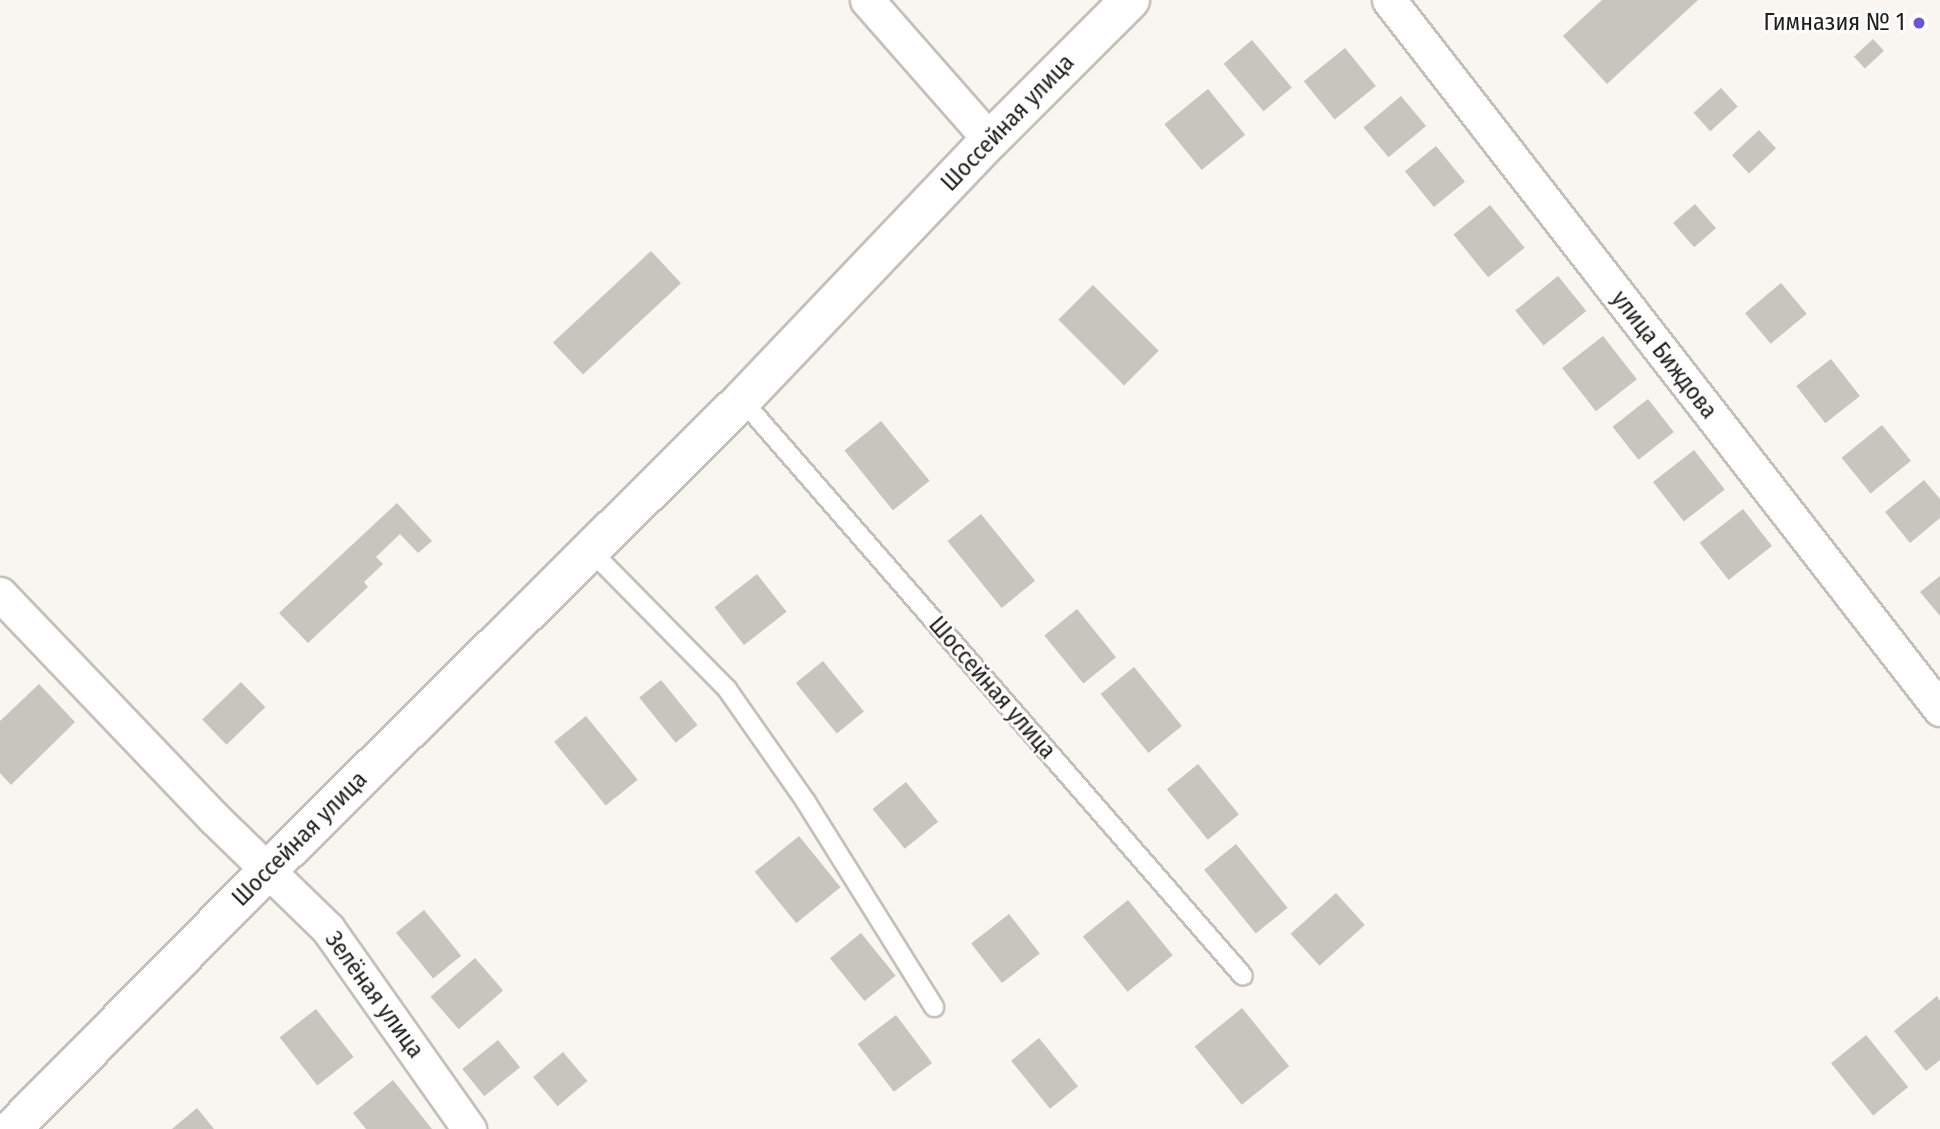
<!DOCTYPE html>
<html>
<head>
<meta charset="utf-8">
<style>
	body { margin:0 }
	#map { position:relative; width:1940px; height:1129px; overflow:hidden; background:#f9f5f0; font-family:"Fira Sans Condensed",sans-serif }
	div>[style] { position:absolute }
	.building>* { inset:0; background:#c8c4be; transform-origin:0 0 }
	.roads { filter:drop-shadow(2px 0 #c3bfb9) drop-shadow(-2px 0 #c3bfb9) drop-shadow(0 2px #c3bfb9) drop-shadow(0 -2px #c3bfb9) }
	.lane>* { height:18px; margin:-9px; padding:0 9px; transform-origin:9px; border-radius:9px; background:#fff }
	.street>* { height:33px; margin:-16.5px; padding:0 16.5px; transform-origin:16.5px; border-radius:16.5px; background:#fff }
	.highway>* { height:38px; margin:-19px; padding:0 19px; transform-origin:19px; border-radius:19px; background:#fff }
	.dots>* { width:19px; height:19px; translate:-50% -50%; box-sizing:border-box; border:4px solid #fff; border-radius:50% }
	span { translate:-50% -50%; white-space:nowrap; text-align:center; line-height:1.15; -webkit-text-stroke:5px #fff; paint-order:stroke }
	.poi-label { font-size:24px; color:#1f1e1c }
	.right { translate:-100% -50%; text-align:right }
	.street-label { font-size:24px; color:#1f1e1c }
</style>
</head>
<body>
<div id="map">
	<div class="building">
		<div style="clip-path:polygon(1602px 0,1698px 0,1607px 84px,1563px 36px)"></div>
		<div style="left:1873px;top:39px;width:16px;height:26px;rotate:47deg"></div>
		<div style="left:1252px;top:40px;width:62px;height:37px;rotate:50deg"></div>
		<div style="left:1345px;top:48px;width:49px;height:53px;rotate:51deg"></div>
		<div style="left:1721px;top:88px;width:25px;height:37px;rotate:48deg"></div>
		<div style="left:1208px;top:89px;width:59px;height:56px;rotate:51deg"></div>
		<div style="left:1401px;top:96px;width:39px;height:49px;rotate:50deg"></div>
		<div style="left:1759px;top:130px;width:25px;height:37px;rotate:47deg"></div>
		<div style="left:1436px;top:146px;width:46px;height:40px;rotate:51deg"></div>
		<div style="left:1695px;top:204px;width:32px;height:29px;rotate:49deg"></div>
		<div style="left:1490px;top:205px;width:55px;height:47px;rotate:51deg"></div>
		<div style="left:651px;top:251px;width:44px;height:134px;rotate:47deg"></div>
		<div style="left:1558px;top:276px;width:45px;height:55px;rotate:51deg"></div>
		<div style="left:1781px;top:283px;width:40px;height:47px;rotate:50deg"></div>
		<div style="left:1093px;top:285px;width:93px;height:49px;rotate:45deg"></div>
		<div style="left:1603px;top:336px;width:55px;height:52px;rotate:52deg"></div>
		<div style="left:1831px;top:359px;width:47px;height:44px;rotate:52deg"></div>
		<div style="left:1648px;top:399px;width:42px;height:45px;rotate:52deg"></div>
		<div style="left:881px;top:421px;width:77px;height:47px;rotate:51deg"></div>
		<div style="left:1882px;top:425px;width:46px;height:52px;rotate:51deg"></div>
		<div style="left:1694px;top:450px;width:50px;height:52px;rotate:52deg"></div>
		<div style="clip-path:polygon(1924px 480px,1940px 499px,1940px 518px,1910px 543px,1885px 512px)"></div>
		<div style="clip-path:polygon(397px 503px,432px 541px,418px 553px,400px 534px,376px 557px,383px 564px,364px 582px,368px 587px,308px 643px,279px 613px)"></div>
		<div style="left:1743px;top:509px;width:47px;height:55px;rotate:52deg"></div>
		<div style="left:981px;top:514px;width:86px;height:43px;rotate:51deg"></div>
		<div style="left:757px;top:574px;width:48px;height:54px;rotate:52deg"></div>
		<div style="clip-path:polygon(1940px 576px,1940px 616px,1920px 592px)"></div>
		<div style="left:1077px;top:609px;width:62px;height:42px;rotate:51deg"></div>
		<div style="left:823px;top:661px;width:65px;height:35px;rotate:51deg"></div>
		<div style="left:1134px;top:667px;width:76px;height:43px;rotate:51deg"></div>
		<div style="left:661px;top:680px;width:58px;height:28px;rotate:51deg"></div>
		<div style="left:241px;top:682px;width:35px;height:54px;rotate:46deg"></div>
		<div style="clip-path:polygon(39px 684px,75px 722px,11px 785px,0 773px,0 721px)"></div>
		<div style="left:586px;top:716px;width:82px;height:41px;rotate:51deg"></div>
		<div style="left:1198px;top:764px;width:65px;height:40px;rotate:51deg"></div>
		<div style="left:906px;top:782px;width:51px;height:43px;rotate:51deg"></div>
		<div style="left:799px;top:836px;width:66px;height:57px;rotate:51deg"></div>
		<div style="left:1236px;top:844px;width:82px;height:41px;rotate:51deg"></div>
		<div style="left:1336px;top:893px;width:43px;height:61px;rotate:48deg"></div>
		<div style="left:1128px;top:900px;width:71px;height:58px;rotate:51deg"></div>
		<div style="left:424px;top:910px;width:59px;height:36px;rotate:51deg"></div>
		<div style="left:1009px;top:914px;width:50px;height:48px;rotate:52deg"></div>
		<div style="left:861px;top:933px;width:55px;height:40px;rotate:51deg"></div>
		<div style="left:475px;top:958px;width:43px;height:59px;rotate:49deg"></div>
		<div style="clip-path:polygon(1937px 996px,1940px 1001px,1940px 1060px,1926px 1071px,1894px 1031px)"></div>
		<div style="left:1242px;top:1008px;width:75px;height:61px;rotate:51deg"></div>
		<div style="left:316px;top:1009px;width:61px;height:46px;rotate:52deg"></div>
		<div style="left:896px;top:1015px;width:60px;height:48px;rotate:53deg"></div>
		<div style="left:1866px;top:1035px;width:67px;height:45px;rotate:51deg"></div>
		<div style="left:1039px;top:1038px;width:62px;height:36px;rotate:51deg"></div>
		<div style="left:498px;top:1040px;width:35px;height:46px;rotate:51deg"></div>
		<div style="left:563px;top:1052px;width:38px;height:39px;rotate:50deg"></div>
		<div style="clip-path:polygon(393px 1080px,432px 1129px,366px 1129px,353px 1113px)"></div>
		<div style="clip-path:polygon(197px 1108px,214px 1129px,172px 1129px)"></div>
	</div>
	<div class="roads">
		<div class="lane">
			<div style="left:742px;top:400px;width:763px;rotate:48.98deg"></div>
			<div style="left:591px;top:551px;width:194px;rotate:45.4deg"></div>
			<div style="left:727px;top:689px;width:138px;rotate:55deg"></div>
			<div style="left:806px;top:802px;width:242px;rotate:58deg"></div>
		</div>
		<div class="street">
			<div style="left:867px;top:0;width:186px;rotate:48.7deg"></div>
			<div style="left:1389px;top:0;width:898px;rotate:52.15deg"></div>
			<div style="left:0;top:594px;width:310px;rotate:46.3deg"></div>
			<div style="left:214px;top:818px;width:159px;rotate:44.2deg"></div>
			<div style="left:328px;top:929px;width:245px;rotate:54.8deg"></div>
		</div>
		<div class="highway">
			<div style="left:12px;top:1129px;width:363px;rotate:-45.3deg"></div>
			<div style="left:267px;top:871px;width:669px;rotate:-44.76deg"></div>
			<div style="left:742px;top:400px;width:359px;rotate:-46.4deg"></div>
			<div style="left:990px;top:140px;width:198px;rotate:-45deg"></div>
		</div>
	</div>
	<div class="dots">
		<div style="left:1919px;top:23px;background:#6b58d1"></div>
	</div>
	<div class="poi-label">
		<span class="right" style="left:1905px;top:23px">Гимназия № 1</span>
	</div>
	<div class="street-label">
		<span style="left:1008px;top:123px;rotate:-46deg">Шоссейная улица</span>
		<span style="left:1664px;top:355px;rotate:52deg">улица Биждова</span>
		<span style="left:992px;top:688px;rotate:49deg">Шоссейная улица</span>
		<span style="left:300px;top:839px;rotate:-45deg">Шоссейная улица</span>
		<span style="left:374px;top:995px;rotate:54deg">Зелёная улица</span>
	</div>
</div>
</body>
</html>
